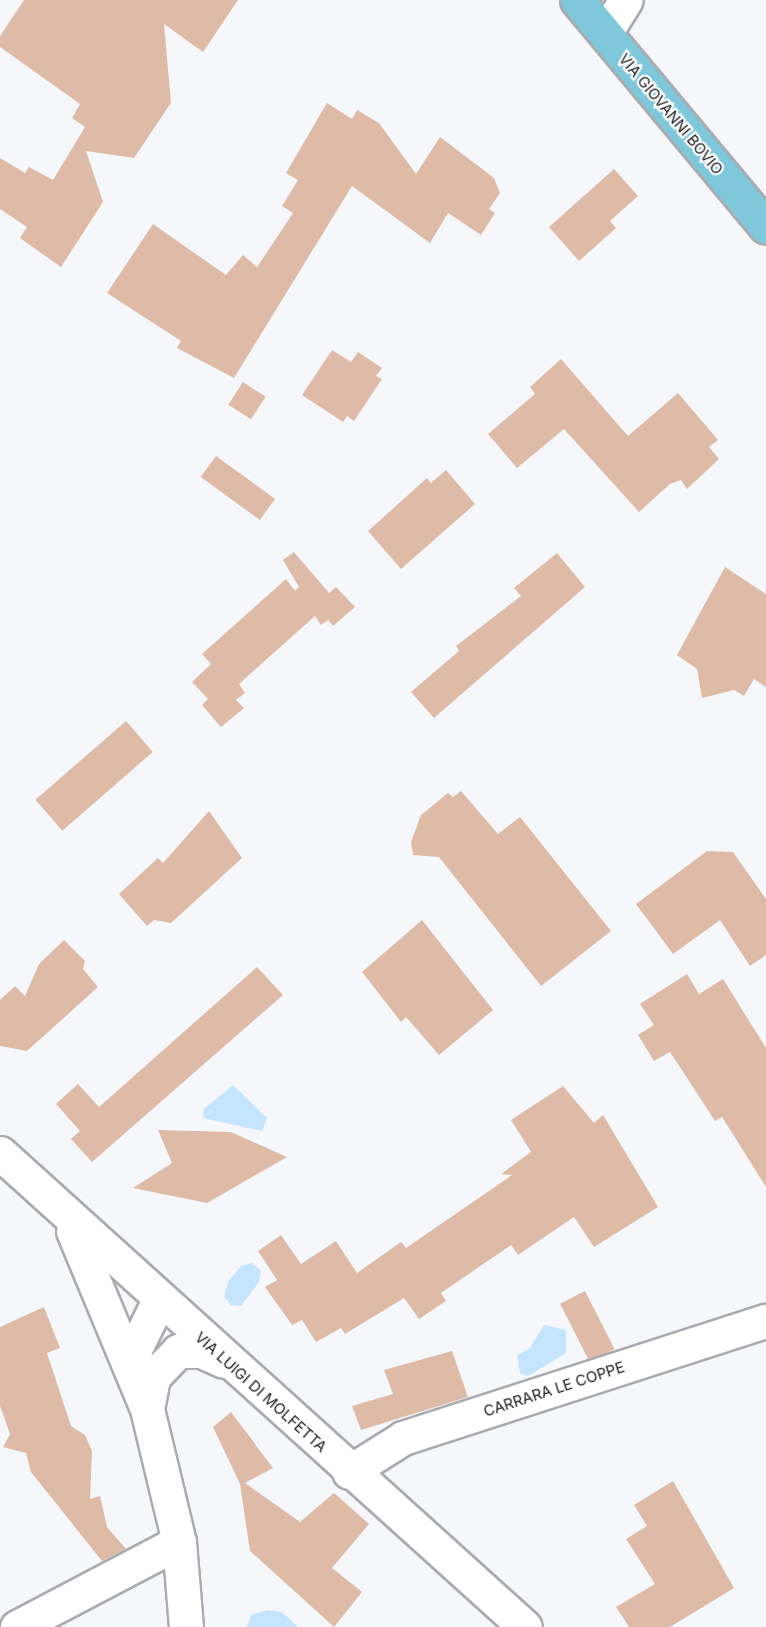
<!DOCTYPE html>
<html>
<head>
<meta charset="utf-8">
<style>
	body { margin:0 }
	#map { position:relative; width:766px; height:1627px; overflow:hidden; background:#f5f7fb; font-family:Inter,sans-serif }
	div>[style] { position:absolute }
	.water>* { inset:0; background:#c5e4fe }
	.building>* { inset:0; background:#debba7; transform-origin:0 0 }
	.roads { filter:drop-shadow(2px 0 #aaabb0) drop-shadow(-2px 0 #aaabb0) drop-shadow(0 2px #aaabb0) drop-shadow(0 -2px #aaabb0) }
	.minor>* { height:33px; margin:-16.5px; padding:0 16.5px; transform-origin:16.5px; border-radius:16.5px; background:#fff }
	.major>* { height:33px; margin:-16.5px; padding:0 16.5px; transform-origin:16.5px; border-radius:16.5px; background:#7fc8dc }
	span { translate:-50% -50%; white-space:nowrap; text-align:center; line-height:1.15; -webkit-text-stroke:4.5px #fff; paint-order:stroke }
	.street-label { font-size:15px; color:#1c1c1e }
</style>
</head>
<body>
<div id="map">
	<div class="water">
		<div style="clip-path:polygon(233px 1085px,267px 1118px,262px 1131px,203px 1118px,204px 1109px)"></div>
		<div style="clip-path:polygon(252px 1263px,261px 1271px,259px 1282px,241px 1306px,231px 1305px,224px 1296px,228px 1282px,241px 1266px)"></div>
		<div style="clip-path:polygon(544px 1325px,566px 1330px,566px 1353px,528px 1376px,520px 1374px,517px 1355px,529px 1349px)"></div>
		<div style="clip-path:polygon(268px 1610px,282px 1612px,298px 1627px,247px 1627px,251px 1615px)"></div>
	</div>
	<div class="building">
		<div style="clip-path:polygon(24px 0,238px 0,203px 52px,164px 24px,171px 103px,134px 158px,86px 151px,103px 202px,61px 267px,20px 238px,27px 227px,0 209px,0 158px,25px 173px,29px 167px,53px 180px,85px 127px,72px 118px,80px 104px,0 47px,0 36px)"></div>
		<div style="clip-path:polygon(327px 103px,352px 119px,357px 110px,379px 123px,416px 174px,440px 137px,494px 178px,500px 193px,489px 209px,495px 213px,481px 235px,448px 213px,430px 243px,352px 186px,234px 378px,177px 348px,181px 341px,107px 293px,153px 224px,226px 275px,243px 255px,257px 267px,293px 213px,282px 206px,298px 180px,286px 173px)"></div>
		<div style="clip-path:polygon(614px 169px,638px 196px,610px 221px,616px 228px,579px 261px,549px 227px)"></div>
		<div style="clip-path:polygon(332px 350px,351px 362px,358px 352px,382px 368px,376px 376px,382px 379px,354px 421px,347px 416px,343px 422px,302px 395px)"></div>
		<div style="clip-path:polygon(561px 359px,628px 436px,678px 393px,718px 440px,709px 447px,719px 459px,687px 489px,681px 480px,670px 484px,639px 512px,564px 429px,517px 468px,488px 434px,535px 394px,530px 387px)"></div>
		<div style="left:243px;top:382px;width:27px;height:27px;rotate:33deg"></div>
		<div style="left:216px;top:456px;width:73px;height:26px;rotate:36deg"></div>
		<div style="clip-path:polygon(446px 470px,475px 504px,401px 569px,368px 531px,427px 478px,431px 483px)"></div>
		<div style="clip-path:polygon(294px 552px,329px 593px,336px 587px,355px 607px,333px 626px,328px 620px,321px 625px,315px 616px,239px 684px,245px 693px,236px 700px,244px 708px,221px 727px,202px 705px,208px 699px,192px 682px,211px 664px,202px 654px,286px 579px,295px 591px,299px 587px,283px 560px)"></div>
		<div style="clip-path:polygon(557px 553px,585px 587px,434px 718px,411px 692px,459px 651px,456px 646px,521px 596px,514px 588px)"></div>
		<div style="clip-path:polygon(725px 567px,766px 594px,766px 687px,754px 679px,744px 696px,734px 690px,702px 698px,697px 669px,677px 655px)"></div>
		<div style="left:126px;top:721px;width:41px;height:120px;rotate:49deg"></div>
		<div style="clip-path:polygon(461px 791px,498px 834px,520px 817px,611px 931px,541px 986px,439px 857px,413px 855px,411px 842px,421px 815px,448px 793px,453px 797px)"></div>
		<div style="clip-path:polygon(209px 811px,242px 858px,171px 923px,154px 920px,147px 926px,119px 894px,158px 858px,163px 863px)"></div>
		<div style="clip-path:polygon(707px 851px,733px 852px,766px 899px,766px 955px,750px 966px,720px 920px,673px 954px,636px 904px)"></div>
		<div style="clip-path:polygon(422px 920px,493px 1010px,439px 1055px,406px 1017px,401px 1022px,362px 972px)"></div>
		<div style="clip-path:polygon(64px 940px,85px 961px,83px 969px,98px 987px,27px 1051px,0 1046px,0 1000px,15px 986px,25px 996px,39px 964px)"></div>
		<div style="clip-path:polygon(257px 967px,283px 995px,92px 1162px,71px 1139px,80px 1131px,56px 1104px,78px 1084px,99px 1107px)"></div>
		<div style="clip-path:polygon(687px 974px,699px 994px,723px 979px,766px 1048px,766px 1187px,722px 1117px,715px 1121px,670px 1052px,654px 1061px,638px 1035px,654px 1025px,640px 1004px)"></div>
		<div style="clip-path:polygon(563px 1086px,594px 1123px,603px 1115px,658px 1207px,594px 1247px,574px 1217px,518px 1255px,511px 1245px,441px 1293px,446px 1301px,419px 1319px,404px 1298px,345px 1334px,341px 1328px,316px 1342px,302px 1320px,292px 1325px,265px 1287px,277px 1280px,258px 1251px,281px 1235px,301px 1264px,336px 1241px,357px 1273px,401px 1242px,406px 1248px,512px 1175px,501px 1174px,531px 1152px,511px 1120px)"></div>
		<div style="clip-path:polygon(158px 1130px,231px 1132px,287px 1157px,207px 1203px,133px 1188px,172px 1163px)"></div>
		<div style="left:585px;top:1291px;width:65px;height:28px;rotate:63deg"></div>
		<div style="clip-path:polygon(44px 1307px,60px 1348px,47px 1353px,71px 1426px,85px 1435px,92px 1451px,90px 1499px,100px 1496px,107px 1527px,126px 1549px,102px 1561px,31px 1472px,26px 1453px,3px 1447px,10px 1434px,0 1406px,0 1327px)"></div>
		<div style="clip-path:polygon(452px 1351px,468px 1397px,361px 1430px,352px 1406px,393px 1394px,384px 1370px)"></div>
		<div style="clip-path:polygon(231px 1412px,273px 1468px,245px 1483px,300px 1522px,334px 1493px,369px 1524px,332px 1568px,362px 1592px,334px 1627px,250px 1551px,240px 1484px,213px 1427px)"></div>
		<div style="clip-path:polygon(673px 1481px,734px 1588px,670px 1627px,629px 1627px,616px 1607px,655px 1584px,626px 1539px,647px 1526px,634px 1505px)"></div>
	</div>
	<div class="roads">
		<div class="minor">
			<div style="left:605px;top:33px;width:39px;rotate:-58deg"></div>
			<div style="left:0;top:1153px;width:707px;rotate:42.08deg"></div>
			<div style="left:73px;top:1231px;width:193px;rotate:67.4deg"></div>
			<div style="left:147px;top:1409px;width:137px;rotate:76.5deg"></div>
			<div style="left:179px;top:1542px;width:85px;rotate:85.3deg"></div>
			<div style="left:134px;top:1373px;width:24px;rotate:-88deg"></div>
			<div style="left:135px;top:1349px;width:55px;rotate:-63.9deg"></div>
			<div style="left:147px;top:1409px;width:33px;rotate:-79deg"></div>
			<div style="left:153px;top:1377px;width:36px;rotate:-46deg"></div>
			<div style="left:178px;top:1351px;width:23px"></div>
			<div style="left:201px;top:1351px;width:24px;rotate:24deg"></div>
			<div style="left:349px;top:1472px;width:64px;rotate:-32.2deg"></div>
			<div style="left:403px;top:1438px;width:381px;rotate:-17.9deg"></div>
			<div style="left:17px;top:1627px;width:183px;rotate:-27.7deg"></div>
		</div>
		<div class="major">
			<div style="left:577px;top:0;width:295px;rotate:50.2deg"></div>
		</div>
	</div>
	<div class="street-label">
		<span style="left:671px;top:114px;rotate:50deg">VIA GIOVANNI BOVIO</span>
		<span style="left:554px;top:1389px;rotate:-18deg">CARRARA LE COPPE</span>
		<span style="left:261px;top:1392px;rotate:42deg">VIA LUIGI DI MOLFETTA</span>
	</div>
</div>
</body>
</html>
